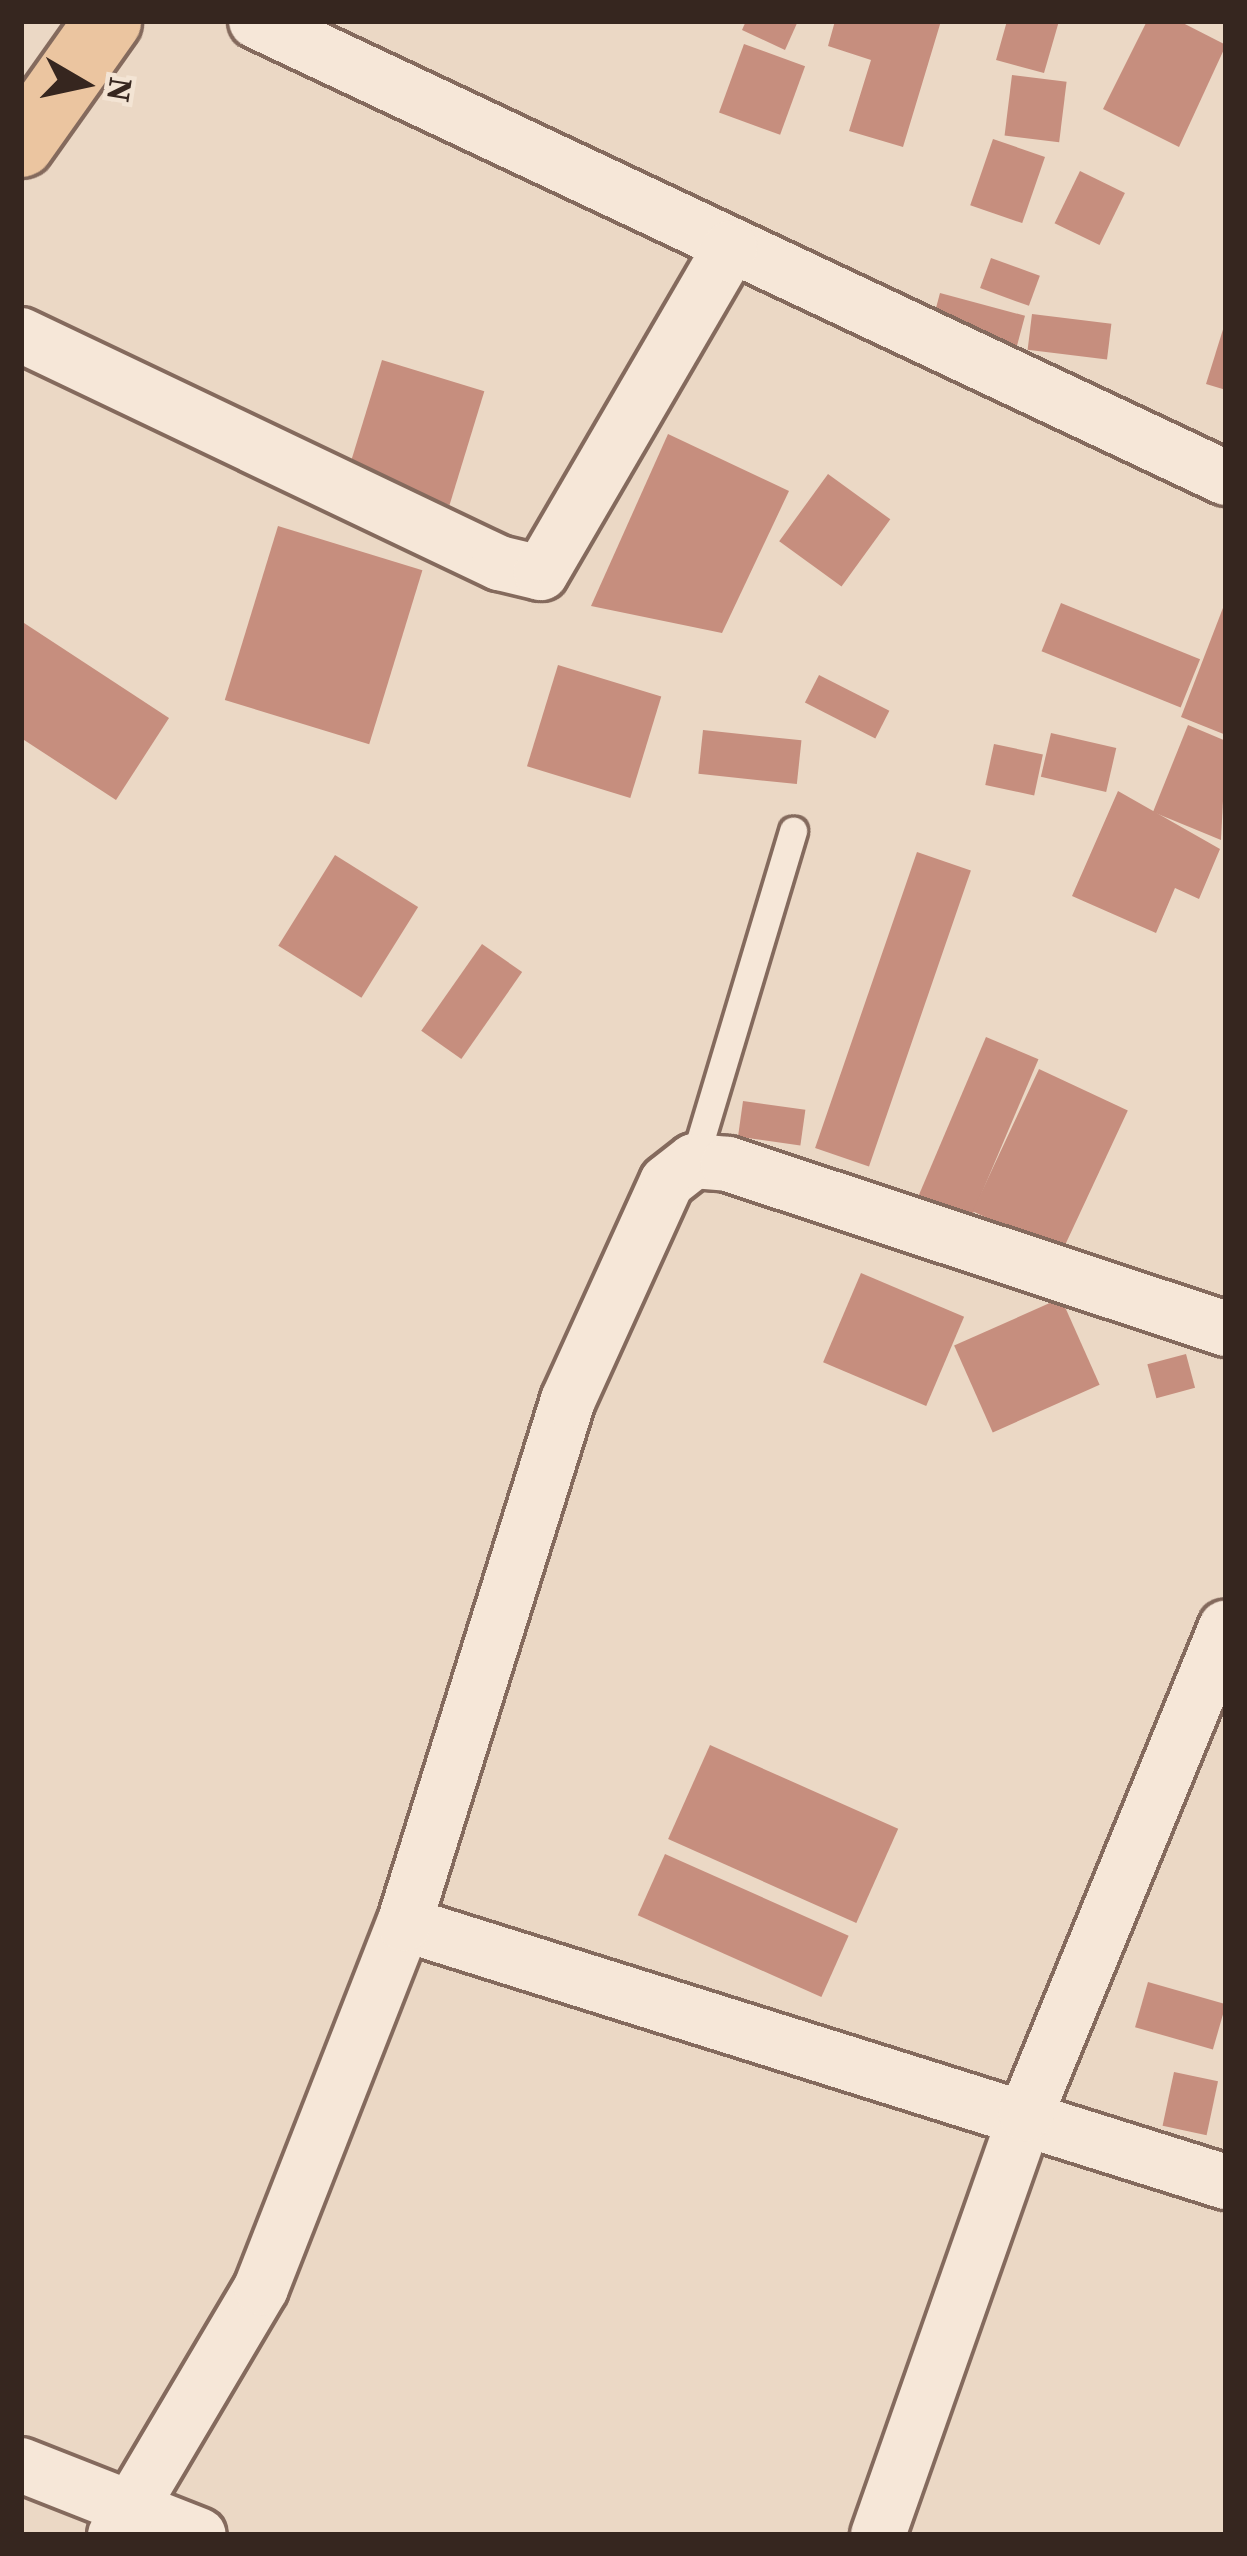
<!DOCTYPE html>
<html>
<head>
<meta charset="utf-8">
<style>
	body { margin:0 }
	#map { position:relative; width:1247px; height:2556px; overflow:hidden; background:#ebd8c5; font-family:"Source Serif 4",serif }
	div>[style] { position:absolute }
	.building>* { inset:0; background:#c68e7e; transform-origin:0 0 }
	.roads { filter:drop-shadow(3px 0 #846a5d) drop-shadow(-3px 0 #846a5d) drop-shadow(0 3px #846a5d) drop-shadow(0 -3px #846a5d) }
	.lane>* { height:27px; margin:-13.5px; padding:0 13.5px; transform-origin:13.5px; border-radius:13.5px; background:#f6e7d8 }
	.street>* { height:54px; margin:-27px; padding:0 27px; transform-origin:27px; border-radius:27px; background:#f6e7d8 }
	.primary>* { height:66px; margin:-33px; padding:0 33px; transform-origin:33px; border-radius:33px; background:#ebc5a0 }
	span { translate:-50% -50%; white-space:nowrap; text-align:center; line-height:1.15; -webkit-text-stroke:9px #f3e4d4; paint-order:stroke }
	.frame { position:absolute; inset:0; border:24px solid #36261f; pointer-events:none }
	.north { position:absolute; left:24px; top:24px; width:120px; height:120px; -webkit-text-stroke:9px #f3e4d4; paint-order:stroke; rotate:99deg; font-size:33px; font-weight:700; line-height:48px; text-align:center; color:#36261f }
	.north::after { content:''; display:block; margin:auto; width:42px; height:54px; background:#36261f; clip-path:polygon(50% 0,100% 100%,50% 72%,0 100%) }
</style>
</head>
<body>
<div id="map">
	<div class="building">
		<div style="clip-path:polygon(746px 21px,798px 21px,785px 50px,742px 30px)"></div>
		<div style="clip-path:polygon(835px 21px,941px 21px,903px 147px,849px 131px,871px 60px,828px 46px)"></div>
		<div style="clip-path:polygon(1007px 21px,1059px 21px,1044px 73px,996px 60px)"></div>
		<div style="clip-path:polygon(1147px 21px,1179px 21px,1226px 45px,1179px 147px,1103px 109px)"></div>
		<div style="left:744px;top:44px;width:65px;height:73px;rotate:20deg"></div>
		<div style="left:1012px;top:75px;width:55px;height:61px;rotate:7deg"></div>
		<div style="left:993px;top:139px;width:55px;height:70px;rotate:19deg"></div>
		<div style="left:1080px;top:171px;width:50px;height:58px;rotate:26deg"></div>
		<div style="left:991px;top:258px;width:52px;height:32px;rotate:20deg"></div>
		<div style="left:940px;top:293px;width:88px;height:33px;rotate:15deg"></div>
		<div style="left:1032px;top:314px;width:80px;height:36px;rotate:7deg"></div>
		<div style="clip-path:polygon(1225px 323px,1226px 323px,1226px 390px,1206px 384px)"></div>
		<div style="left:382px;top:360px;width:107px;height:119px;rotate:17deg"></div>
		<div style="clip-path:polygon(668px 434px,789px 491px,722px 633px,591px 606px)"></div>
		<div style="left:828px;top:474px;width:77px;height:83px;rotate:36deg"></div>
		<div style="left:278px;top:526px;width:151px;height:182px;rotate:17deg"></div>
		<div style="clip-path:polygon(1226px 600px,1226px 735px,1181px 717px)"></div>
		<div style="left:1061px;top:603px;width:150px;height:52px;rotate:22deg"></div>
		<div style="clip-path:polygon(21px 621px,169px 718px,116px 800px,21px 738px)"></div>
		<div style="left:558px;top:665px;width:108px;height:106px;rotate:17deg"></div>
		<div style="left:819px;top:675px;width:79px;height:31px;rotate:27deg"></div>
		<div style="clip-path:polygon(1188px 725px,1226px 741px,1221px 840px,1153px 812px)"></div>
		<div style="left:703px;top:730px;width:99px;height:44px;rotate:6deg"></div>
		<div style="left:1051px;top:733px;width:67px;height:45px;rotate:13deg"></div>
		<div style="left:994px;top:744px;width:50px;height:42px;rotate:12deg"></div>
		<div style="clip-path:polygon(1118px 791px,1220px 849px,1199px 899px,1175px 888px,1156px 933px,1072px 896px)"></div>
		<div style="left:917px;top:852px;width:57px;height:313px;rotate:19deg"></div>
		<div style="left:335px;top:855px;width:98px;height:107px;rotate:32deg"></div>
		<div style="left:482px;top:944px;width:49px;height:106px;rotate:35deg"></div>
		<div style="left:986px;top:1037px;width:57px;height:181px;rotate:23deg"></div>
		<div style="left:1039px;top:1069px;width:98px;height:157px;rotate:25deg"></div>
		<div style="left:743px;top:1101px;width:63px;height:36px;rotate:8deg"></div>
		<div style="left:861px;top:1273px;width:112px;height:97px;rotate:23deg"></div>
		<div style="left:1061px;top:1298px;width:95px;height:117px;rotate:66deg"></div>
		<div style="left:1186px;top:1354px;width:35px;height:40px;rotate:75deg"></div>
		<div style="left:710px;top:1745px;width:206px;height:103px;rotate:24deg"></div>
		<div style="left:665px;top:1854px;width:201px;height:67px;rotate:24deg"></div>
		<div style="left:1148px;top:1982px;width:81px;height:47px;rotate:16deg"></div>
		<div style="left:1174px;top:2072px;width:45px;height:55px;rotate:12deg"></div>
	</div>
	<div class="roads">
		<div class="lane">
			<div style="left:694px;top:1161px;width:345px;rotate:-73.3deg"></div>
		</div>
		<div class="street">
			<div style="left:256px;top:21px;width:1072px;rotate:25.23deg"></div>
			<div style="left:21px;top:335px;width:530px;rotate:25.5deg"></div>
			<div style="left:499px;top:563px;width:43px;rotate:13.4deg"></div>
			<div style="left:541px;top:573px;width:376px;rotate:-59.8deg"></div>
			<div style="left:404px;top:1924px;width:862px;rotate:17.43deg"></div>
			<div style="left:21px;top:2465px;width:191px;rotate:21.5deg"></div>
			<div style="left:115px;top:2535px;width:287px;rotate:-59.4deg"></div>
			<div style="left:261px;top:2288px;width:391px;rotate:-68.6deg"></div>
			<div style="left:404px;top:1924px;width:549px;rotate:-72.62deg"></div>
			<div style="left:568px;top:1400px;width:239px;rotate:-65.6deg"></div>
			<div style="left:667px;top:1182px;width:34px;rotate:-38deg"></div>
			<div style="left:694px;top:1161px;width:34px;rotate:5deg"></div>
			<div style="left:728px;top:1164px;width:525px;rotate:18.33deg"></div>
			<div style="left:878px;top:2535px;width:446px;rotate:-70.6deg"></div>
			<div style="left:1026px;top:2114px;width:526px;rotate:-67.67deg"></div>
		</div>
		<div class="primary">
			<div style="left:21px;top:144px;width:151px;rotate:-54.7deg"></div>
		</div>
	</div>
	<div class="frame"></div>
	<div class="north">N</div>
</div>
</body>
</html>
